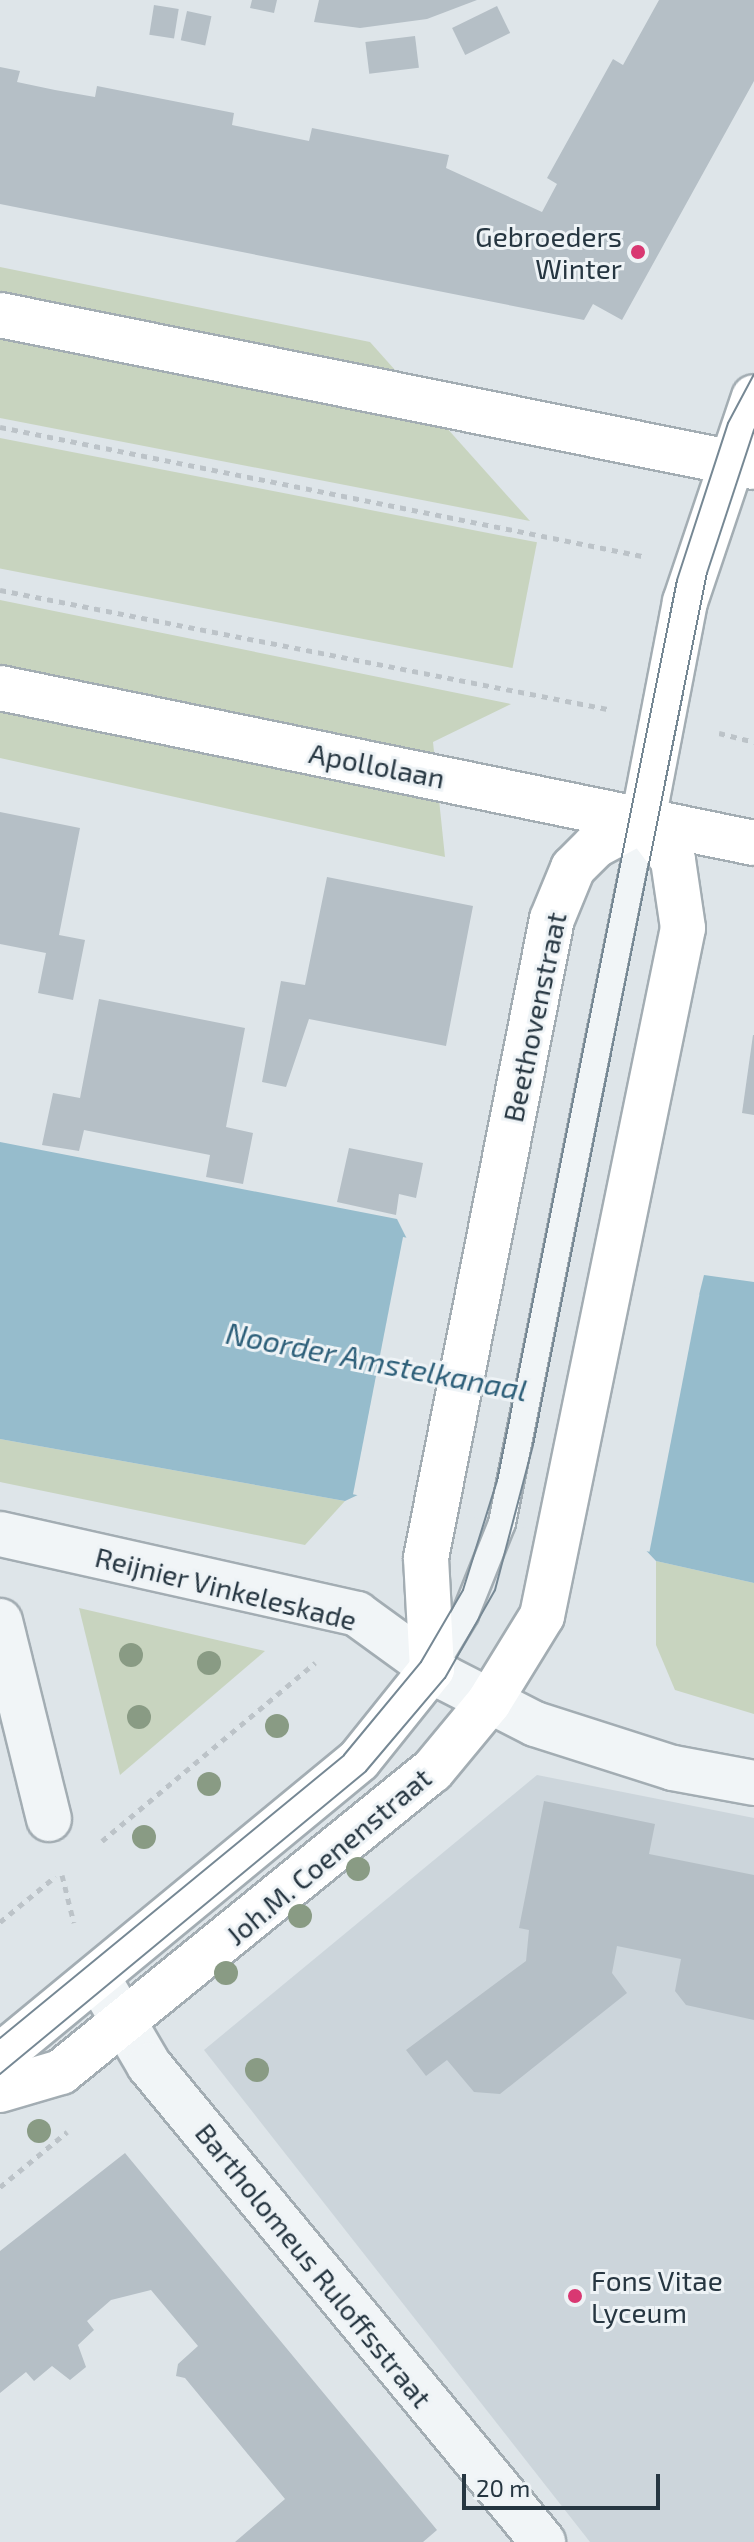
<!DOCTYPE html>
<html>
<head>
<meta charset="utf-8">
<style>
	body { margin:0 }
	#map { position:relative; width:754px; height:2542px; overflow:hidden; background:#dee5e9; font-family:"Exo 2",sans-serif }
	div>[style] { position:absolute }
	.built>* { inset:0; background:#ccd5db }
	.green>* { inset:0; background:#c8d4bf; transform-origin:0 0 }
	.water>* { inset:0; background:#96bccc }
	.pier>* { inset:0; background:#dee5e9; transform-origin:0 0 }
	.building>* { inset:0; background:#b5bfc6; transform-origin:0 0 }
	.path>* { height:5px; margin-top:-2.5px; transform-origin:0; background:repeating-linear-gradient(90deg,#bcc3c8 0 6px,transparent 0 12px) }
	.roads { filter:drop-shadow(2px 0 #a3adb3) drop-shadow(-2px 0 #a3adb3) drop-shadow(0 2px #a3adb3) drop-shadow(0 -2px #a3adb3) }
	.lane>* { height:26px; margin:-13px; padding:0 13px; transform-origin:13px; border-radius:13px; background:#f1f5f7 }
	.street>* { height:44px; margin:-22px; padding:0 22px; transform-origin:22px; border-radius:22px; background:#f1f5f7 }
	.secondary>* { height:44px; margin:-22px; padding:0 22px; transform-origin:22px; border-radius:22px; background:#fff }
	.tram>* { height:2px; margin:-1px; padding:0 1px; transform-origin:1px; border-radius:1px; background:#768894 }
	.trees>* { width:24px; height:24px; margin:-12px; border-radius:50%; background:#899b84 }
	.dots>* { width:22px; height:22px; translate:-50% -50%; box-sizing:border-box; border:4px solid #eef3f6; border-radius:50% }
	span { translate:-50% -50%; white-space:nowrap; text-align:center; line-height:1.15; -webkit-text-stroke:6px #eef3f6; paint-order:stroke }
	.poi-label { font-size:28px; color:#263641 }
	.right { translate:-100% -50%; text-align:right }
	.left { translate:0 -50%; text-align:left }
	.street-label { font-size:28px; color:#263641 }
	.water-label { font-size:30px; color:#2d5f79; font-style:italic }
	.scale { position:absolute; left:462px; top:2474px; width:198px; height:36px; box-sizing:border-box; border:4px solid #263641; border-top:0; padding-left:10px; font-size:24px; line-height:28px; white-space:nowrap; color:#263641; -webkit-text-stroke:6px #eef3f6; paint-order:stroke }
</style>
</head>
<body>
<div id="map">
	<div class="built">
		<div style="clip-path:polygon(537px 1775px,754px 1818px,754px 2542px,590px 2542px,204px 2050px)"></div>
	</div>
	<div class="green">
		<div style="clip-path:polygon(0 267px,370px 342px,530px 521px,0 418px)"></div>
		<div style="left:0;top:438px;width:547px;height:128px;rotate:11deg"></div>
		<div style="clip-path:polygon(0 600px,511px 704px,433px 742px,445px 857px,0 758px)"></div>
		<div style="clip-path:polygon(0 1439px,345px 1501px,305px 1545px,0 1482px)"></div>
		<div style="clip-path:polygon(656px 1561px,754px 1583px,754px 1714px,675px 1690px,656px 1645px)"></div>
		<div style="clip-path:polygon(79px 1608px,265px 1651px,120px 1775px)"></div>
	</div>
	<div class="water">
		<div style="clip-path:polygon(0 1142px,397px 1219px,408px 1241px,632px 1287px,699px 1295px,704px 1275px,754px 1282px,754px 1583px,656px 1561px,638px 1542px,364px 1492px,345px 1501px,0 1439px)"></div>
	</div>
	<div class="pier">
		<div style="left:403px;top:1237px;width:302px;height:262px;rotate:11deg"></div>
	</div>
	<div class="building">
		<div style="clip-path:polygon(252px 0,277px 0,274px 13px,250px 8px)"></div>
		<div style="clip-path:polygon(319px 0,477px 0,427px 19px,360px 28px,314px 22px)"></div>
		<div style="clip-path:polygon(659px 0,754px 0,754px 81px,622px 320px,593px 304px,584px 320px,0 204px,0 67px,20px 71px,17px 82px,55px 90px,95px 97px,97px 86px,234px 113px,232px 125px,270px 133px,309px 141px,312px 128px,449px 155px,446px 168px,542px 212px,557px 184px,547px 178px,613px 59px,623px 65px)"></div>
		<div style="left:154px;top:5px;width:25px;height:30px;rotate:9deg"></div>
		<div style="left:497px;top:6px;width:30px;height:50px;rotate:64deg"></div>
		<div style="left:187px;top:11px;width:25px;height:30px;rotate:12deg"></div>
		<div style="left:415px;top:36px;width:32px;height:50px;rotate:83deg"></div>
		<div style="clip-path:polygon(0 812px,80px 828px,59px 935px,85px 940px,73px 1000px,38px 993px,46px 953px,0 944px)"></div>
		<div style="clip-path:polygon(327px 877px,473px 906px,446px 1046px,309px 1019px,286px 1087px,262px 1082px,281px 981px,305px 985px)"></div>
		<div style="clip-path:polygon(99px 999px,245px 1028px,226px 1127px,253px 1133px,243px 1184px,206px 1177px,210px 1155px,84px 1130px,79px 1151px,42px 1145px,53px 1093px,80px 1098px)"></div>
		<div style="clip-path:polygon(753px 1035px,754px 1035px,754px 1115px,742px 1113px)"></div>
		<div style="clip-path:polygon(349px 1148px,423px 1163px,416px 1198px,399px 1194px,396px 1215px,337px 1202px)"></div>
		<div style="clip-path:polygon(544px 1801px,655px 1824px,649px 1854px,754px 1875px,754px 2020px,686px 2005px,675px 1991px,681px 1959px,617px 1946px,612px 1973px,627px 1993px,500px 2094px,474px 2092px,447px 2060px,426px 2076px,406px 2050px,526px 1961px,529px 1930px,519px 1928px)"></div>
		<div style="clip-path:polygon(125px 2153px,437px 2530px,423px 2542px,235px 2542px,285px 2499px,185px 2378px,176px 2376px,178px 2364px,198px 2346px,151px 2290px,111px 2300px,87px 2321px,94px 2330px,78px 2345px,86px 2367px,70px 2380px,52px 2366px,34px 2381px,26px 2372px,0 2393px,0 2251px)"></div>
	</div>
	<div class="path">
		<div style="left:0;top:427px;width:655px;rotate:11.36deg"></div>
		<div style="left:0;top:590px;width:619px;rotate:11.09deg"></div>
		<div style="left:719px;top:733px;width:36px;rotate:14deg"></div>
		<div style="left:102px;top:1841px;width:278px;rotate:-39.9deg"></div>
		<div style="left:62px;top:1875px;width:49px;rotate:76deg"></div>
		<div style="left:0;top:1922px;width:72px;rotate:-39.4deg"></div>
		<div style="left:0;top:2187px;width:87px;rotate:-39.4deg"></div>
	</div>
	<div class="roads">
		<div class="lane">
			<div style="left:434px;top:1666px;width:60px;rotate:-58.7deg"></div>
			<div style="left:465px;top:1615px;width:99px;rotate:-68.1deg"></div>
			<div style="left:502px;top:1523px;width:717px;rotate:-78.66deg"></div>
		</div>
		<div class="street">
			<div style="left:0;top:1534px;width:366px;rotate:12.6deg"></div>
			<div style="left:357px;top:1614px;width:109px;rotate:36deg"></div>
			<div style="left:445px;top:1678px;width:101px;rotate:27.1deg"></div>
			<div style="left:535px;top:1724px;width:145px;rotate:17.7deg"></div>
			<div style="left:673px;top:1768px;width:82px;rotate:10.5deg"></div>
			<div style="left:0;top:1621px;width:204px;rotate:76.1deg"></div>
			<div style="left:98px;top:1978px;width:101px;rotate:59.6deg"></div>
			<div style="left:149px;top:2065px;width:619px;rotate:50.44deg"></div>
		</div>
		<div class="secondary">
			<div style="left:0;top:315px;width:769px;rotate:11.4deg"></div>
			<div style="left:0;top:688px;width:770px;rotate:11.62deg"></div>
			<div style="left:0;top:2056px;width:465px;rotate:-39.5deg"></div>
			<div style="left:359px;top:1760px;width:117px;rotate:-51.3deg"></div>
			<div style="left:432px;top:1669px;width:111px;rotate:-93.1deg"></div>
			<div style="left:426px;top:1558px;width:651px;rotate:-78.85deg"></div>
			<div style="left:552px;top:919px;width:55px;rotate:-67.6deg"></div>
			<div style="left:573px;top:868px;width:31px;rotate:-45deg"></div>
			<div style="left:595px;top:846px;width:55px;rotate:-28.4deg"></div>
			<div style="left:0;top:2090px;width:64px;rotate:-16.4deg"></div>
			<div style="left:61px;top:2072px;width:478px;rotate:-39.1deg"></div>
			<div style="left:432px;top:1771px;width:89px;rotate:-50.4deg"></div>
			<div style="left:489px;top:1702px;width:101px;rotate:-58.4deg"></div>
			<div style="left:542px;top:1616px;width:702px;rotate:-78.42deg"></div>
			<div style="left:683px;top:928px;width:69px;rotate:-98.4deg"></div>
			<div style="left:673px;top:860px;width:50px;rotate:-126.9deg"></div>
			<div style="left:643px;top:820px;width:222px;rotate:-79.1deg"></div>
			<div style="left:685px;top:602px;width:216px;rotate:-71.4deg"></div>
		</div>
	</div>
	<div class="tram">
		<div style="left:0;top:2038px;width:445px;rotate:-39.4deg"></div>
		<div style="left:344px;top:1755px;width:121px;rotate:-50.4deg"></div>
		<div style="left:421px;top:1662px;width:83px;rotate:-59.7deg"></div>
		<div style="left:463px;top:1590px;width:114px;rotate:-72.7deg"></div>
		<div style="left:497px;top:1481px;width:919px;rotate:-78.7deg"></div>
		<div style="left:677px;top:580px;width:165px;rotate:-72deg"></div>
		<div style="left:728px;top:423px;width:55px;rotate:-62deg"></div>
		<div style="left:0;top:2074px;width:475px;rotate:-39.6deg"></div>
		<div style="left:366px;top:1771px;width:122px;rotate:-49.7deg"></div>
		<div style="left:445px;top:1678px;width:101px;rotate:-60.4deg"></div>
		<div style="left:495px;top:1590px;width:150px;rotate:-75.3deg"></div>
		<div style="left:533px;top:1445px;width:889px;rotate:-78.72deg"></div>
		<div style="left:707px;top:573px;width:151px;rotate:-71.8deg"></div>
	</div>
	<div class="trees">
		<div style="left:131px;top:1655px"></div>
		<div style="left:209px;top:1663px"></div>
		<div style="left:139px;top:1717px"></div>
		<div style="left:277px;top:1726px"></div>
		<div style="left:209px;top:1784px"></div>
		<div style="left:144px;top:1837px"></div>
		<div style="left:358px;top:1869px"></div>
		<div style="left:300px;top:1916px"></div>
		<div style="left:226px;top:1973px"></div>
		<div style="left:257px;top:2070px"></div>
		<div style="left:39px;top:2131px"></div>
	</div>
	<div class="dots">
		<div style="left:638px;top:252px;background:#d93872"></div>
		<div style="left:575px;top:2296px;background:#d93872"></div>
	</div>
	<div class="poi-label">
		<span class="right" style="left:622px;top:252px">Gebroeders<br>Winter</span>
		<span class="left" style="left:591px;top:2296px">Fons Vitae<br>Lyceum</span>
	</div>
	<div class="street-label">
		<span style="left:377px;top:765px;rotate:11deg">Apollolaan</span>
		<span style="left:534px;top:1017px;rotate:-78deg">Beethovenstraat</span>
		<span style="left:226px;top:1588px;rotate:14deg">Reijnier Vinkeleskade</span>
		<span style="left:328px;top:1856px;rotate:-40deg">Joh.M. Coenenstraat</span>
		<span style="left:314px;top:2265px;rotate:51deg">Bartholomeus Ruloffsstraat</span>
	</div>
	<div class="water-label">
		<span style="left:377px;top:1361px;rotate:11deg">Noorder Amstelkanaal</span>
	</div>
	<div class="scale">20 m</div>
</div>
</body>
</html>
